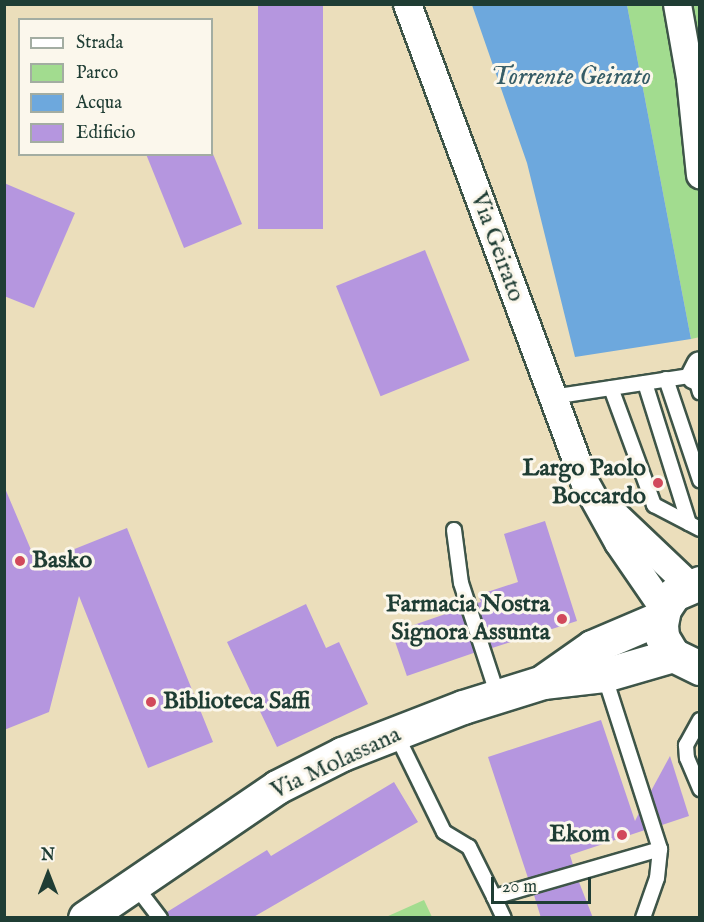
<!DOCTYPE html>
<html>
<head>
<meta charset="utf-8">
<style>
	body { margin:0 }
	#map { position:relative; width:704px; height:922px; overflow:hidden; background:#ebdebb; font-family:"IM FELL English",serif }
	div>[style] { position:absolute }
	.green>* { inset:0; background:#a2dc8f }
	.water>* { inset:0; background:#6da8dd }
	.building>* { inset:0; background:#b596df; transform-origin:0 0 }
	.roads { filter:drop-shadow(2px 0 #3e5548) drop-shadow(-2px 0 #3e5548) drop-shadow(0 2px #3e5548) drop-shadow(0 -2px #3e5548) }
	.lane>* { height:14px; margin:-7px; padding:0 7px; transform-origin:7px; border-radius:7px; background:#fff }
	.street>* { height:27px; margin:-13.5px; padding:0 13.5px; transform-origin:13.5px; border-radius:13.5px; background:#fff }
	.secondary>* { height:33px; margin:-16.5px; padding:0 16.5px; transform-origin:16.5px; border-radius:16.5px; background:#fff }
	.dots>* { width:16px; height:16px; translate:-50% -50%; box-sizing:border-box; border:3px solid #fbf7ec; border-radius:50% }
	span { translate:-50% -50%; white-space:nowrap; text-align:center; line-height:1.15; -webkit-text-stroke:6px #fbf7ec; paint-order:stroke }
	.street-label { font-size:24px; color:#1f3d34 }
	.poi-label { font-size:24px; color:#1f3d34; font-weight:700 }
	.right { translate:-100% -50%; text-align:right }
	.left { translate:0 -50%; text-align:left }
	.water-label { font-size:26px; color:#365d67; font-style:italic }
	.frame { position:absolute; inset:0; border:6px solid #1f3d34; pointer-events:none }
	.legend { position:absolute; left:18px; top:18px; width:195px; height:138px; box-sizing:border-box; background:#fbf7ec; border:2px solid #a3ada2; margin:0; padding:8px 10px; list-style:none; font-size:18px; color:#1f3d34 }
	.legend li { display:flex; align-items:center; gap:12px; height:30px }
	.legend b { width:30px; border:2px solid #a3ada2 }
	.north { position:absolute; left:18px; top:844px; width:60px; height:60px; -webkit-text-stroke:4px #fbf7ec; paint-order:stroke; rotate:0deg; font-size:16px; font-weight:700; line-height:24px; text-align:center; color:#1f3d34 }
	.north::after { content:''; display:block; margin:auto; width:21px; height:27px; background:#1f3d34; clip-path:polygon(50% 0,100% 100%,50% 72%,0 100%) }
	.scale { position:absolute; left:491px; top:877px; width:100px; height:27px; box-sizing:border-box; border:3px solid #1f3d34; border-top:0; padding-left:8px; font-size:18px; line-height:21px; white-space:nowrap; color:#1f3d34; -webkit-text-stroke:4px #fbf7ec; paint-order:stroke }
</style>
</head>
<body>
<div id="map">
	<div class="green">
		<div style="clip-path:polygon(627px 5px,699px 5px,700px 337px,691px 339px)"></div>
		<div style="clip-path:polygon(424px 900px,432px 917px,386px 917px)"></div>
	</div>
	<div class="water">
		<div style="clip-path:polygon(472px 5px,627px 5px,691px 339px,575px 357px,527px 163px)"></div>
	</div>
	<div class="building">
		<div style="left:258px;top:4px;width:65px;height:225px"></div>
		<div style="clip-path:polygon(146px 154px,213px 154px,242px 224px,184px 248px)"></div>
		<div style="clip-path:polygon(4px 183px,75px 213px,34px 308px,4px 296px)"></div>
		<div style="left:425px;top:250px;width:119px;height:96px;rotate:68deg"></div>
		<div style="clip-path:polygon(4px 486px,37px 564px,127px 528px,213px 742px,148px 768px,79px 596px,49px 712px,4px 730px)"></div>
		<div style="clip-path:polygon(545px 521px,577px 621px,492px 648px,477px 603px,481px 602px,478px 595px,518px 582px,504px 534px)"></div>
		<div style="clip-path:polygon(306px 604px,326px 648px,339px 642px,368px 704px,277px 747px,227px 642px)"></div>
		<div style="left:460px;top:609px;width:46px;height:72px;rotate:71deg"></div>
		<div style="clip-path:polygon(601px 720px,635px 821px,639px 813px,645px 830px,570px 855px,573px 865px,528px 878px,488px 757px)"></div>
		<div style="clip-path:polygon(670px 756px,689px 816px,662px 825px,651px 791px)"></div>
		<div style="clip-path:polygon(394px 782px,418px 822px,252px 918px,169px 918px,167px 912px,267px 850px,271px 856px)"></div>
		<div style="clip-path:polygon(579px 882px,593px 918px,541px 918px,534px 895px)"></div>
	</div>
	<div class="roads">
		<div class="lane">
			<div style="left:666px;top:379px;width:107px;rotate:71.4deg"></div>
			<div style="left:645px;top:383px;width:147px;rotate:72.6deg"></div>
			<div style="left:611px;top:388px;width:125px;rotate:69.8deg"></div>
			<div style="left:654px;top:505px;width:52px;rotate:27.6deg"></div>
			<div style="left:552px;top:397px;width:145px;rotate:-8.7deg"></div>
			<div style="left:695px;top:375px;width:18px;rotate:74deg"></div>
			<div style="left:454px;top:530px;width:53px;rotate:82.5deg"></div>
			<div style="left:461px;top:583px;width:119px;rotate:71.9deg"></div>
			<div style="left:700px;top:720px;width:29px;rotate:119deg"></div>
			<div style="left:686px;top:745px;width:13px;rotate:86deg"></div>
			<div style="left:687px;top:758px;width:34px;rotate:67deg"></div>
			<div style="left:396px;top:734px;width:109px;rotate:63.9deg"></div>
			<div style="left:444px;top:832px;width:29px;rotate:31deg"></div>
			<div style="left:469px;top:847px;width:56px;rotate:63.4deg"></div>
			<div style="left:494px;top:897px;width:173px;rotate:-16.1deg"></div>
			<div style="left:660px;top:849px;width:183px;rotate:-107.8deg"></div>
			<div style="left:134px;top:884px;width:43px;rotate:52.6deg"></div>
			<div style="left:494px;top:897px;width:23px;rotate:65deg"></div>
			<div style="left:643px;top:918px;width:42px;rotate:-70.7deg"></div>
			<div style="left:657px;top:878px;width:29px;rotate:-84deg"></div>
		</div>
		<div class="street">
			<div style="left:407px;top:4px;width:509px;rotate:69.64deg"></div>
			<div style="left:584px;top:481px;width:70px;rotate:60.9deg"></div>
			<div style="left:618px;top:542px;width:81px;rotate:55.5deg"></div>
			<div style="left:677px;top:4px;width:75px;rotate:80deg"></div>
			<div style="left:690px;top:78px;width:97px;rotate:84.1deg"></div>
			<div style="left:695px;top:375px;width:11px;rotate:-63deg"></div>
			<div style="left:609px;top:509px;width:110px;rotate:43.5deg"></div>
		</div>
		<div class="secondary">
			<div style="left:700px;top:583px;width:28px;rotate:157deg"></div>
			<div style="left:674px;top:594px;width:18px;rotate:124deg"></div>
			<div style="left:664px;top:609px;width:16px;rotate:101deg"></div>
			<div style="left:661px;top:625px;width:12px;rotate:85deg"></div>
			<div style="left:662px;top:637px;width:21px;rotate:59deg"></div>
			<div style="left:673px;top:655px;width:30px;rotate:26deg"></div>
			<div style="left:545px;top:680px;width:57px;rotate:-35.1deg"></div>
			<div style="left:592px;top:647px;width:76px;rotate:-23.2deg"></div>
			<div style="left:85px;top:918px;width:232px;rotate:-34.3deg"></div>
			<div style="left:277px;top:787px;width:73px;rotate:-26.9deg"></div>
			<div style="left:342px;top:754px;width:130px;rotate:-21.2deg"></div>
			<div style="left:463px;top:707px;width:84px;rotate:-17.4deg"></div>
			<div style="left:543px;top:682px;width:61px;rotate:-6.5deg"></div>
			<div style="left:604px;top:675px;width:72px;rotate:-16.2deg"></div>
		</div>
	</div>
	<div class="dots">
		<div style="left:658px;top:483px;background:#d1495b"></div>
		<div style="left:20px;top:561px;background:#d1495b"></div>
		<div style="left:562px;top:619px;background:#d1495b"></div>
		<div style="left:151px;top:702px;background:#d1495b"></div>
		<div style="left:622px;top:835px;background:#d1495b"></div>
	</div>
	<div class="street-label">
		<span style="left:497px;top:247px;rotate:70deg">Via Geirato</span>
		<span style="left:336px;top:763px;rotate:-25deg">Via Molassana</span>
	</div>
	<div class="poi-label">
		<span class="right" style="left:646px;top:483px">Largo Paolo<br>Boccardo</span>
		<span class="left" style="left:32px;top:561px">Basko</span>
		<span class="right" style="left:550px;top:619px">Farmacia Nostra<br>Signora Assunta</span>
		<span class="left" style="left:163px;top:702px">Biblioteca Saffi</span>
		<span class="right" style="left:610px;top:835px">Ekom</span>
	</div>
	<div class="water-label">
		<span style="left:571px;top:77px">Torrente Geirato</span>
	</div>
	<div class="frame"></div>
	<ul class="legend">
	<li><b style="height:8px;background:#fff"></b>Strada</li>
	<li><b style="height:16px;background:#a2dc8f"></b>Parco</li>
	<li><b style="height:16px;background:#6da8dd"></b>Acqua</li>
	<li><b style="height:16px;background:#b596df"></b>Edificio</li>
	</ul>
	<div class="north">N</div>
	<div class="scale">20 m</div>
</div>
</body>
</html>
